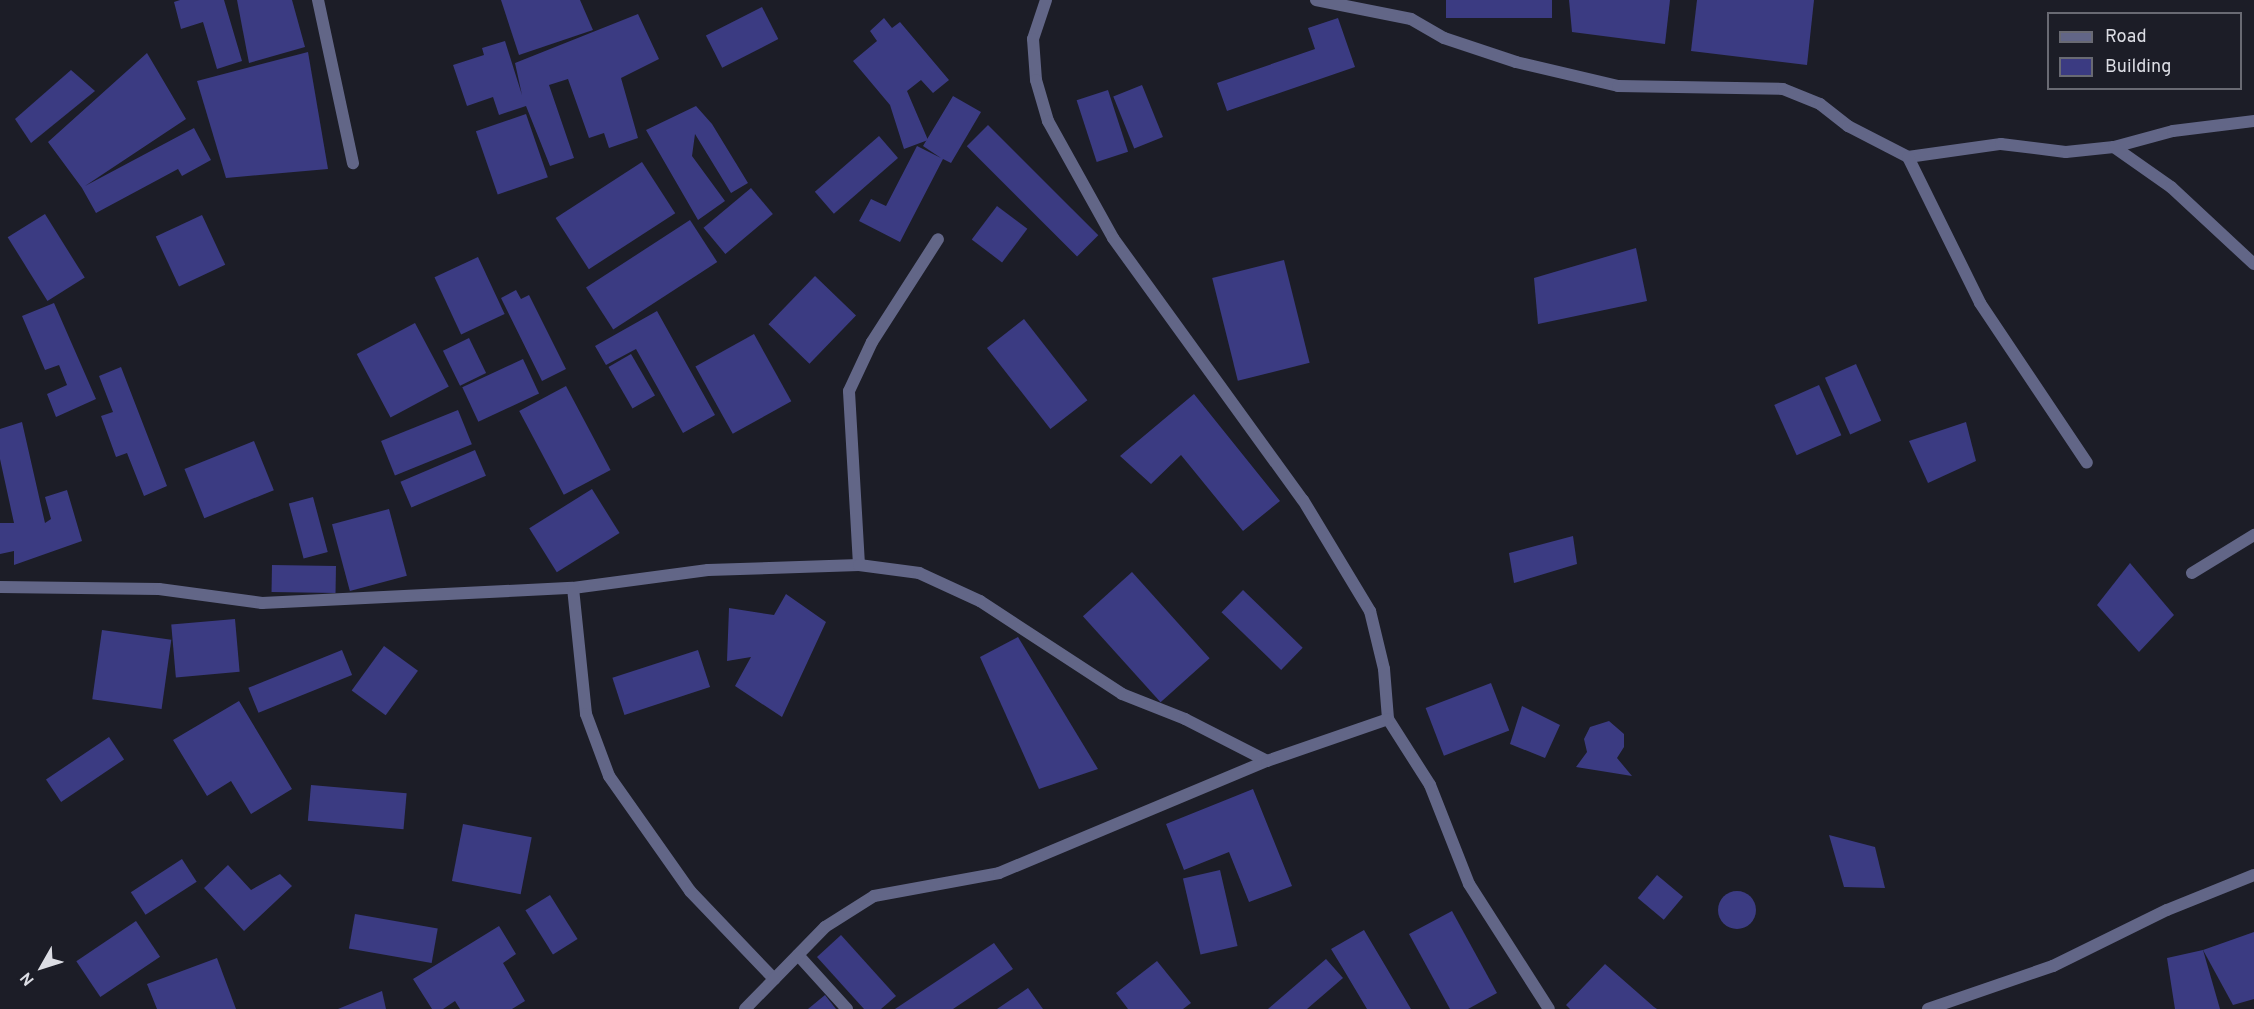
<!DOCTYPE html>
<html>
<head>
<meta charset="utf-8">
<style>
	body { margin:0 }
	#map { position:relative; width:2254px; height:1009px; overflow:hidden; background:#1c1d27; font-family:Overpass,sans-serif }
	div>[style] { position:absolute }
	.building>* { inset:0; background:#3b3b82; transform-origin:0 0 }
	.round { border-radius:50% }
	.minor>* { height:12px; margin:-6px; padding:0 6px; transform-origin:6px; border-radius:6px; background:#626687 }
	span { translate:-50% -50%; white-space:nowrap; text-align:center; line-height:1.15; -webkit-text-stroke:4.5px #1c1d27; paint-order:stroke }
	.legend { position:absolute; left:2047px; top:12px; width:195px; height:78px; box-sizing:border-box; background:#1c1d27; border:2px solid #696a73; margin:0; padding:8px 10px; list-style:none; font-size:18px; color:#dcdde4 }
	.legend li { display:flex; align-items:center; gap:12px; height:30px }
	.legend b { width:30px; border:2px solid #696a73 }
	.north { position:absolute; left:12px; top:937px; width:60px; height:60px; -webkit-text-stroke:4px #1c1d27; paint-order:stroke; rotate:231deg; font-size:16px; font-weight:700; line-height:24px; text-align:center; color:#dcdde4 }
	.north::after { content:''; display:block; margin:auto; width:21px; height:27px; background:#dcdde4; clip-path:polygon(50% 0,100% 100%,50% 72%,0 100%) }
</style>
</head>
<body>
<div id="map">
	<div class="building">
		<div style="clip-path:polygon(180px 0,224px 0,242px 61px,217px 69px,203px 22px,181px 29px,174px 2px)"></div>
		<div style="clip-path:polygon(237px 0,292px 0,305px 47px,249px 63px)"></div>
		<div style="clip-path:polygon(501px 0,580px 0,593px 30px,519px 55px)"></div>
		<div style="left:1446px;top:0;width:106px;height:18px"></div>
		<div style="clip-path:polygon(1569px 0,1670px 0,1665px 44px,1572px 32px)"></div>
		<div style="clip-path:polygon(1697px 0,1814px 0,1807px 65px,1691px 51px)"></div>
		<div style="left:762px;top:7px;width:36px;height:63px;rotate:63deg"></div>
		<div style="clip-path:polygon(638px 14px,659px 59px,621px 78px,638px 138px,609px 148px,604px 133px,589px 138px,568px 79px,549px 85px,574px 158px,550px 166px,526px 106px,499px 115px,493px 97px,467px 106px,453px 65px,484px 55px,482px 48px,505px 41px,522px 95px,515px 63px)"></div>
		<div style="clip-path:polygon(884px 18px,892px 28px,900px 22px,949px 80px,933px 93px,921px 80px,907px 91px,928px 140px,904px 149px,890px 105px,853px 61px,877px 41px,870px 31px)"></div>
		<div style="clip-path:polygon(1338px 18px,1355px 67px,1227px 111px,1217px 83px,1315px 49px,1308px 28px)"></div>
		<div style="clip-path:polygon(308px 52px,328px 169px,226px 178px,197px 81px)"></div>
		<div style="clip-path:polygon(147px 53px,186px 119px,85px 186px,194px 128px,211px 160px,182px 176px,178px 169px,96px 213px,82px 188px,48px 142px)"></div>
		<div style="clip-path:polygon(71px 70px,95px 91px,31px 143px,15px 119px)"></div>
		<div style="left:1142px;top:85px;width:56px;height:31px;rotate:68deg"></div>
		<div style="left:1108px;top:90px;width:65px;height:33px;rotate:72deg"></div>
		<div style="clip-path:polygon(953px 96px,981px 112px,951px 163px,943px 159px,900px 242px,859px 221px,871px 199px,886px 206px,917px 146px,941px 158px,923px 146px)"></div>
		<div style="clip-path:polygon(696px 106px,712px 124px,748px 183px,731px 193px,695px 134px,692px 156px,725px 201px,698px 220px,646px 130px)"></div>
		<div style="left:526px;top:114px;width:67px;height:53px;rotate:71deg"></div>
		<div style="left:988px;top:125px;width:156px;height:30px;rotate:45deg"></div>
		<div style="left:879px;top:136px;width:29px;height:85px;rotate:49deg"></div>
		<div style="left:642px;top:162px;width:61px;height:103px;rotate:57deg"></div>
		<div style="left:751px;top:188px;width:34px;height:62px;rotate:50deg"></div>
		<div style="left:997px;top:206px;width:38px;height:42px;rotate:37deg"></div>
		<div style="left:45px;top:214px;width:75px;height:44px;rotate:58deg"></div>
		<div style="left:202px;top:215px;width:55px;height:51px;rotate:65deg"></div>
		<div style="left:690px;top:220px;width:50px;height:124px;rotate:57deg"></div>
		<div style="clip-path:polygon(1636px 248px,1647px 301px,1538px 324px,1534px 278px)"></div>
		<div style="left:478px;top:257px;width:63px;height:48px;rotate:65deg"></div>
		<div style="left:1284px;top:260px;width:106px;height:74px;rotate:76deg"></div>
		<div style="left:815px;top:276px;width:57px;height:67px;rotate:44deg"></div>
		<div style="clip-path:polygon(516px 290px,521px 299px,529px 295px,566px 369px,542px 381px,501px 298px)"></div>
		<div style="clip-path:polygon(54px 303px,96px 399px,56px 417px,47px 394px,67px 385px,59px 365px,45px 370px,22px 316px)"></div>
		<div style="clip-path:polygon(657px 311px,715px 415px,683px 433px,636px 349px,606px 365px,595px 346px)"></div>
		<div style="left:1024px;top:319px;width:103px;height:47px;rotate:52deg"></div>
		<div style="left:415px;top:323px;width:72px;height:66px;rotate:62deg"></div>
		<div style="left:754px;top:334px;width:77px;height:67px;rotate:61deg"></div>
		<div style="left:469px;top:338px;width:39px;height:29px;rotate:64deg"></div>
		<div style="left:631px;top:354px;width:48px;height:26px;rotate:60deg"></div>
		<div style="left:523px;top:359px;width:38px;height:67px;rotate:65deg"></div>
		<div style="left:1856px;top:364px;width:62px;height:34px;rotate:66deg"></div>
		<div style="clip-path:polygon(121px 367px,167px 486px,144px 496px,127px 453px,116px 457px,101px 416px,113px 412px,99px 376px)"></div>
		<div style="left:1819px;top:385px;width:55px;height:49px;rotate:66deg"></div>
		<div style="left:566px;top:386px;width:95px;height:53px;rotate:62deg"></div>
		<div style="clip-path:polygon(1194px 394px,1280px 501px,1243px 531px,1181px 455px,1151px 484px,1120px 456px)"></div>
		<div style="left:458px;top:410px;width:37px;height:83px;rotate:68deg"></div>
		<div style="clip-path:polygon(22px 422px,45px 523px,51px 519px,45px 497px,67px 490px,82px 541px,14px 565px,14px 551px,0 554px,0 523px,14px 523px,0 459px,0 429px)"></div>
		<div style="clip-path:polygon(1966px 422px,1976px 461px,1928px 483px,1909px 441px)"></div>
		<div style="left:254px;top:441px;width:53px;height:75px;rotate:68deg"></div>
		<div style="left:475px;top:450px;width:28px;height:81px;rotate:67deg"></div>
		<div style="left:592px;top:489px;width:52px;height:74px;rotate:58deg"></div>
		<div style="left:313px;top:497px;width:57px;height:25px;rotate:75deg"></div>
		<div style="left:389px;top:509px;width:69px;height:59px;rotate:75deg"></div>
		<div style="clip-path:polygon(1573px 536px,1577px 564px,1514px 583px,1509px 553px)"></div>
		<div style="clip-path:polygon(2130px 563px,2174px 615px,2139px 652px,2097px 605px)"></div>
		<div style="left:272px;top:565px;width:64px;height:27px;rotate:1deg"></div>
		<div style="left:1132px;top:572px;width:116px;height:66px;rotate:48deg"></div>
		<div style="left:1243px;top:590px;width:83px;height:31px;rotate:44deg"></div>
		<div style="clip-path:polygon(786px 594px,826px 622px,782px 717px,735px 686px,751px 657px,727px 661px,729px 608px,774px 615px)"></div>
		<div style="left:235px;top:619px;width:53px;height:64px;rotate:85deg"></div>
		<div style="left:102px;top:630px;width:70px;height:70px;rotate:8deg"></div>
		<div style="clip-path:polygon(1018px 637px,1098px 769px,1039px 789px,980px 657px)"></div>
		<div style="left:384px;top:646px;width:42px;height:55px;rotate:36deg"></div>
		<div style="left:342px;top:650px;width:27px;height:101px;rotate:68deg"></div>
		<div style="left:698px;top:650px;width:39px;height:90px;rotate:72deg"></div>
		<div style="left:1491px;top:683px;width:51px;height:70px;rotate:69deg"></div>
		<div style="clip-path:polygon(239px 701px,292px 789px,251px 814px,231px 781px,207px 796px,173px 740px)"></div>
		<div style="clip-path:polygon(1522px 706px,1560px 725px,1545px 758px,1510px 744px)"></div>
		<div style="clip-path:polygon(1609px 721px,1624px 734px,1624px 747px,1617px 758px,1632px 776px,1576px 767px,1587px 752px,1584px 739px,1590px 727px)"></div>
		<div style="left:109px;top:737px;width:27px;height:76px;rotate:56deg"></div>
		<div style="left:311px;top:785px;width:96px;height:36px;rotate:5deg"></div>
		<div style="clip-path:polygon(1253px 789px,1292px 886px,1249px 902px,1229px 852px,1184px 870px,1166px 824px)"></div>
		<div style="left:463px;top:824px;width:70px;height:58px;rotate:11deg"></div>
		<div style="clip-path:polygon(1829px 835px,1875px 847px,1885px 888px,1844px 887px)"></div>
		<div style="left:182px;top:859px;width:27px;height:61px;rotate:57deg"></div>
		<div style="clip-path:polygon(228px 865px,251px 890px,280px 874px,292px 886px,244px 931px,204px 888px)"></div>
		<div style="left:1220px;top:870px;width:78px;height:38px;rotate:77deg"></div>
		<div style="left:1657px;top:875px;width:34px;height:30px;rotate:40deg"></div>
		<div class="round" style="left:1718px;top:891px;width:38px;height:38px"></div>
		<div style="left:550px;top:895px;width:52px;height:29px;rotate:58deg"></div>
		<div style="clip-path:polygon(1452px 911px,1497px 993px,1468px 1009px,1450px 1009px,1409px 934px)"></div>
		<div style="left:355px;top:914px;width:84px;height:35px;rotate:10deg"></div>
		<div style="left:136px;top:921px;width:43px;height:72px;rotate:56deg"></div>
		<div style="clip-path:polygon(499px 926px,516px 954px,503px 963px,525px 1001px,512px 1009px,460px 1009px,455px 1001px,443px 1009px,432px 1009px,413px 979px)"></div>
		<div style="clip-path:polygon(1364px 930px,1411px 1009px,1367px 1009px,1342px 967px,1331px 949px)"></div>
		<div style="clip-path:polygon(2254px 932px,2254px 999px,2233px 1005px,2203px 950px)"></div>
		<div style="clip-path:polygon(841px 935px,896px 996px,881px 1009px,864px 1009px,817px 957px)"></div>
		<div style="clip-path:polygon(994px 943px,1013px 969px,953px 1009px,895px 1009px)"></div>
		<div style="clip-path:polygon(2203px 950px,2220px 1009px,2175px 1009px,2167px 958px)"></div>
		<div style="clip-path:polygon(217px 958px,236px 1009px,157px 1009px,147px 984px)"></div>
		<div style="clip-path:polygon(1326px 959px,1343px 978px,1307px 1009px,1268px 1009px)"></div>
		<div style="clip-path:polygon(1157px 961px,1191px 1003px,1183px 1009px,1128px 1009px,1116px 993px)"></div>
		<div style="clip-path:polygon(1605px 964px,1654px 1007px,1657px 1009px,1570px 1009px,1566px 1005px)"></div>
		<div style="clip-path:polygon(1028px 988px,1043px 1009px,997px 1009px)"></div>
		<div style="clip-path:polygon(382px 991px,386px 1009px,338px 1009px)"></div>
		<div style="clip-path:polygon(825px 995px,836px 1009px,808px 1009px)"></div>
	</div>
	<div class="minor">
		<div style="left:318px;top:0;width:167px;rotate:77.9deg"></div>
		<div style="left:1046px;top:0;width:41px;rotate:108.4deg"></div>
		<div style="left:1033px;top:39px;width:41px;rotate:85.8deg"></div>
		<div style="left:1036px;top:80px;width:43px;rotate:73.7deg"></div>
		<div style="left:1048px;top:121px;width:134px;rotate:60.9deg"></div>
		<div style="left:1113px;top:238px;width:324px;rotate:54.1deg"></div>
		<div style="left:1303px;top:500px;width:130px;rotate:58.9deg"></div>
		<div style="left:1370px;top:611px;width:60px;rotate:76.4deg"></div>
		<div style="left:1384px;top:669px;width:50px;rotate:85.4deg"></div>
		<div style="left:1388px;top:719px;width:78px;rotate:57.5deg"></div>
		<div style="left:1430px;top:785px;width:106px;rotate:68.5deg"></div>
		<div style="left:1469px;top:884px;width:148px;rotate:57.4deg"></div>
		<div style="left:1316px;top:0;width:97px;rotate:11.3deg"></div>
		<div style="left:1411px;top:19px;width:38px;rotate:30deg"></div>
		<div style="left:1444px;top:38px;width:76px;rotate:18.4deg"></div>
		<div style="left:1516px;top:62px;width:105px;rotate:13.2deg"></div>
		<div style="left:1618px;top:86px;width:165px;rotate:1deg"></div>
		<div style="left:1783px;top:89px;width:40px;rotate:22deg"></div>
		<div style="left:1820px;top:104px;width:36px;rotate:38deg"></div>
		<div style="left:1848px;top:126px;width:68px;rotate:27.3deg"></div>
		<div style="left:1908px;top:157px;width:94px;rotate:-8deg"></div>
		<div style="left:2001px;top:144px;width:65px;rotate:7deg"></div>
		<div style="left:2066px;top:152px;width:48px;rotate:-5.9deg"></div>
		<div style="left:2114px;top:147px;width:61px;rotate:-15.2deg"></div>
		<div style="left:2173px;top:131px;width:82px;rotate:-7deg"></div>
		<div style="left:2114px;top:147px;width:70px;rotate:35.1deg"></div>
		<div style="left:2171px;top:187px;width:113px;rotate:42.9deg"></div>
		<div style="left:1908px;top:157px;width:163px;rotate:63.7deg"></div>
		<div style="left:1980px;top:303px;width:192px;rotate:56.2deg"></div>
		<div style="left:859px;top:565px;width:174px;rotate:-93.3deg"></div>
		<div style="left:849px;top:391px;width:54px;rotate:-64.9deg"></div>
		<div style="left:872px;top:342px;width:122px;rotate:-57.3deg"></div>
		<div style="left:2192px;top:573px;width:73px;rotate:-31.5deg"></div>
		<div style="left:0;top:587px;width:159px;rotate:0.7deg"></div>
		<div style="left:159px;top:589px;width:104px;rotate:7.7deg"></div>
		<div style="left:262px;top:603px;width:311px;rotate:-2.8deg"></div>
		<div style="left:573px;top:588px;width:136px;rotate:-7.6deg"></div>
		<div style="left:708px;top:570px;width:151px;rotate:-1.9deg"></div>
		<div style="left:859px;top:565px;width:61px;rotate:7.6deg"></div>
		<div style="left:919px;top:573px;width:67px;rotate:24.7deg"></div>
		<div style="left:980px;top:601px;width:170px;rotate:33.2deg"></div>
		<div style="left:1122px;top:694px;width:68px;rotate:21.6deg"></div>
		<div style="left:1185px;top:719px;width:92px;rotate:27.1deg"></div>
		<div style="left:573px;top:588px;width:127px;rotate:84.1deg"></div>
		<div style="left:586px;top:714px;width:66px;rotate:69.6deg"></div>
		<div style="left:609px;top:776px;width:141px;rotate:54.8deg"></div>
		<div style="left:690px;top:891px;width:122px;rotate:46.3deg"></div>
		<div style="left:798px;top:955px;width:73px;rotate:47.8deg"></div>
		<div style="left:745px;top:1009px;width:115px;rotate:-45.7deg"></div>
		<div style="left:825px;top:927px;width:58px;rotate:-32.3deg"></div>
		<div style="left:874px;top:896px;width:127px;rotate:-10.4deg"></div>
		<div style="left:999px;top:873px;width:290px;rotate:-22.7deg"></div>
		<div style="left:1267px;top:761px;width:128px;rotate:-19.1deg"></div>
		<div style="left:1928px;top:1009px;width:132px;rotate:-19deg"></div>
		<div style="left:2053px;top:966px;width:127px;rotate:-26.2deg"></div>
		<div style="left:2167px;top:910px;width:94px;rotate:-21.9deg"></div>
	</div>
	<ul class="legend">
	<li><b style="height:8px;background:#626687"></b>Road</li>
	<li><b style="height:16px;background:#3b3b82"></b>Building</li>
	</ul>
	<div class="north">N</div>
</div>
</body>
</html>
